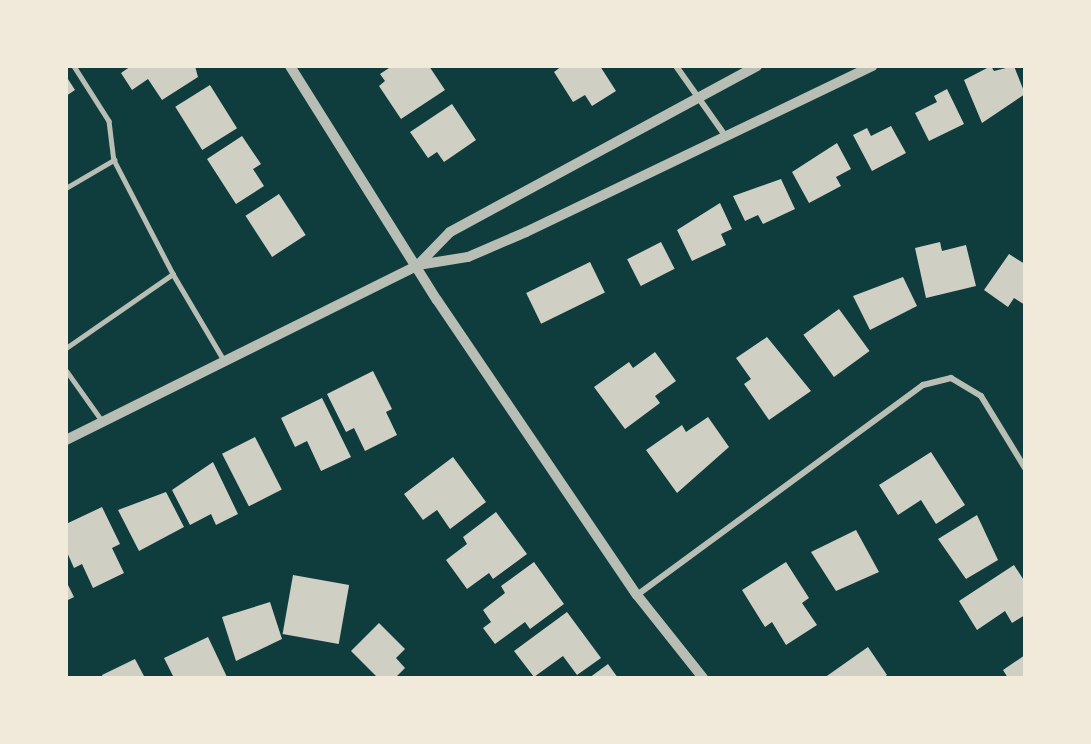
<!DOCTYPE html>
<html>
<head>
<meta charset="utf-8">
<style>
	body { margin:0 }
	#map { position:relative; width:1091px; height:744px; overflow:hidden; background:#0f3d3e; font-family:"Varela Round",sans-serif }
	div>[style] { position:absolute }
	.building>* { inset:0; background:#cfcfc3; transform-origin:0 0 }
	.service>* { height:4.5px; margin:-2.25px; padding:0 2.25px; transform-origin:2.25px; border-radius:2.25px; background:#b8beb3 }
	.minor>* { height:6px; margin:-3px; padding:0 3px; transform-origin:3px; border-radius:3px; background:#b8beb3 }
	.tertiary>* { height:10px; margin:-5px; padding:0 5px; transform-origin:5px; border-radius:5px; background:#b8beb3 }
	span { translate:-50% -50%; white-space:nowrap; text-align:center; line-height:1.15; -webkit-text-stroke:5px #f1e9da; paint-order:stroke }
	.frame { position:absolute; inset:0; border:68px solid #f1e9da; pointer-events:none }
</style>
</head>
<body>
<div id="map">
	<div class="building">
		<div style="clip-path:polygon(131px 66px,195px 66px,198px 77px,162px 100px,148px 79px,132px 90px,121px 73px)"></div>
		<div style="clip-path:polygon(392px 66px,429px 66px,445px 90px,401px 119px,379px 86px,385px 81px,380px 74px)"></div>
		<div style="clip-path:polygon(562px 66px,600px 66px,616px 91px,592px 106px,585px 95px,573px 102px,554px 72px)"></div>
		<div style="clip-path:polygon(991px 66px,994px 71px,1014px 66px,1025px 94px,982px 123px,964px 80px)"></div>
		<div style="clip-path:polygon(66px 76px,75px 90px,66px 96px)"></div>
		<div style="left:210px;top:85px;width:51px;height:41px;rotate:58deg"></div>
		<div style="clip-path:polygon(947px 89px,964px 124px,929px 141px,915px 113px,937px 102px,934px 96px)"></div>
		<div style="clip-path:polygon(452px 104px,476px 140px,444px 162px,437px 152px,428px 158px,410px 132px)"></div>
		<div style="clip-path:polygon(891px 126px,906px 153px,872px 171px,853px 135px,867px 128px,871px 136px)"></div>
		<div style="clip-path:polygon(242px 136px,261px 164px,253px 169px,264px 186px,236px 204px,207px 159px)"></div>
		<div style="clip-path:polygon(837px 143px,851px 169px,836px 177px,841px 186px,809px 203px,792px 172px)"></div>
		<div style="clip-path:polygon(781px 179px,795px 209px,763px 224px,758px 215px,745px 221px,733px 196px)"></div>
		<div style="left:279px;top:194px;width:49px;height:40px;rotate:57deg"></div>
		<div style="clip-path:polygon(720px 203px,732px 229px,721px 234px,726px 245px,692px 261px,677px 230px)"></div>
		<div style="left:661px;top:242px;width:30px;height:38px;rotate:63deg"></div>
		<div style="clip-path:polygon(940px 242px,942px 251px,966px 245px,976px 286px,926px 298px,915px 248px)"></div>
		<div style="clip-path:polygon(1009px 254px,1025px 264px,1025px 305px,1014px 298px,1008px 307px,984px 290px)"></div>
		<div style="left:590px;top:262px;width:34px;height:71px;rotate:64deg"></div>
		<div style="clip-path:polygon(903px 277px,917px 306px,870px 330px,853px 296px)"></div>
		<div style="left:839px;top:309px;width:52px;height:44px;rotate:54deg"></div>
		<div style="clip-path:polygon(767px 337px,811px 391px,769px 420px,744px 384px,751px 379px,736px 358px)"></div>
		<div style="clip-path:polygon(655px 352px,676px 381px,655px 396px,660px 403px,625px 429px,594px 387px,629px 362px,633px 368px)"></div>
		<div style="clip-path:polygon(373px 371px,392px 409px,386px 412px,397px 435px,365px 451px,354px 428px,346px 432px,327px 394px)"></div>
		<div style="clip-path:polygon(322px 398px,351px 457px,321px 471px,307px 441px,295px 447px,281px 418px)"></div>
		<div style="clip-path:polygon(708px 417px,729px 447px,677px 493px,646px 450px,682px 425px,686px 432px)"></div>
		<div style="left:255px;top:437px;width:59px;height:37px;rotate:63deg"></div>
		<div style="clip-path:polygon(931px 452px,965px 505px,936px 524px,921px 500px,898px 515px,879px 485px)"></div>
		<div style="clip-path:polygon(453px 457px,486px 502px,450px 529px,437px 510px,423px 520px,404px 494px)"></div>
		<div style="clip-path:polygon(213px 462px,238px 514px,216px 525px,211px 514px,190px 525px,172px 490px)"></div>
		<div style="clip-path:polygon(166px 492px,184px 527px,139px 551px,118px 510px)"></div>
		<div style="clip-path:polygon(102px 507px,120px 544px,112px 548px,124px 573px,93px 588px,82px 564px,74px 568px,66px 550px,66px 524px)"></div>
		<div style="clip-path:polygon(496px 512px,527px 554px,493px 579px,489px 573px,467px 589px,446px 560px,467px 544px,463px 537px)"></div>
		<div style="clip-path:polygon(977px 515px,998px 560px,966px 579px,938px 539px)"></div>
		<div style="clip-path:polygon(856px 530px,879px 572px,836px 591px,811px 552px)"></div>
		<div style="clip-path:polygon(534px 562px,564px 604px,530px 629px,525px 622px,495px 644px,483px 628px,491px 622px,483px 610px,505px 593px,501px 586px)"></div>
		<div style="clip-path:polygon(786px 562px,809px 598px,802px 603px,817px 625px,786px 645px,772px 622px,765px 627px,742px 590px)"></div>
		<div style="clip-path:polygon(1014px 565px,1025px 582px,1025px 615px,1012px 623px,1005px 611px,977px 630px,959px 601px)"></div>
		<div style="left:293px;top:575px;width:57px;height:60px;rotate:10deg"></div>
		<div style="clip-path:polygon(66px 581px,74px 597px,66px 601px)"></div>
		<div style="clip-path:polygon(270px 602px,282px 639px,236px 661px,222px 617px)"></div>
		<div style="clip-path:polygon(567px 612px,601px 658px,577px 675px,563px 656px,534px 677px,514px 651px)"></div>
		<div style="clip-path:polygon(379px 623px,405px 649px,396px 658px,405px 668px,395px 678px,378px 678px,351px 651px)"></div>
		<div style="clip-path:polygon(208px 637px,227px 677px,174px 678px,164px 658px)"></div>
		<div style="clip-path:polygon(868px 647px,887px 675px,883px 678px,824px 678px)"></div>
		<div style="clip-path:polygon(1025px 655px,1025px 678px,1008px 678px,1003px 670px)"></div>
		<div style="clip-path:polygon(135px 659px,145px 678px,103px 678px,102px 675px)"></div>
		<div style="clip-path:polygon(608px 664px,618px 678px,589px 678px)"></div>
	</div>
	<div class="service">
		<div style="left:74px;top:66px;width:65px;rotate:57.5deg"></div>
		<div style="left:109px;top:121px;width:39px;rotate:83deg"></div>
		<div style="left:66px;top:188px;width:56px;rotate:-30.3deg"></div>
		<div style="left:114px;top:160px;width:128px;rotate:62.6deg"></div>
		<div style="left:66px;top:348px;width:130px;rotate:-34.7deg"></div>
		<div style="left:173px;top:274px;width:102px;rotate:59.4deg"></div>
		<div style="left:66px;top:370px;width:64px;rotate:54.6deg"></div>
	</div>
	<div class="minor">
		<div style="left:676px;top:66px;width:87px;rotate:54.8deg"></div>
		<div style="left:637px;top:595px;width:355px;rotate:-36.3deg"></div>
		<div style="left:923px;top:385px;width:29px;rotate:-14deg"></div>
		<div style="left:951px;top:378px;width:35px;rotate:31deg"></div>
		<div style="left:981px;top:396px;width:84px;rotate:58.6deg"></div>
	</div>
	<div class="tertiary">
		<div style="left:290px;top:66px;width:276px;rotate:57.9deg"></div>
		<div style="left:437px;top:300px;width:356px;rotate:55.9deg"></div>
		<div style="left:637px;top:595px;width:106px;rotate:51.5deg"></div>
		<div style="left:418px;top:265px;width:51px;rotate:-9.1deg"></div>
		<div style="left:468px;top:257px;width:63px;rotate:-23.3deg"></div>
		<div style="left:526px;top:232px;width:384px;rotate:-25.6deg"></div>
		<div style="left:66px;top:440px;width:393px;rotate:-26.4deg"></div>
		<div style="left:418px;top:265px;width:46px;rotate:-45.9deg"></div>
		<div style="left:450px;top:232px;width:349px;rotate:-28.4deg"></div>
	</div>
	<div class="frame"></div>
</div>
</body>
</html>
